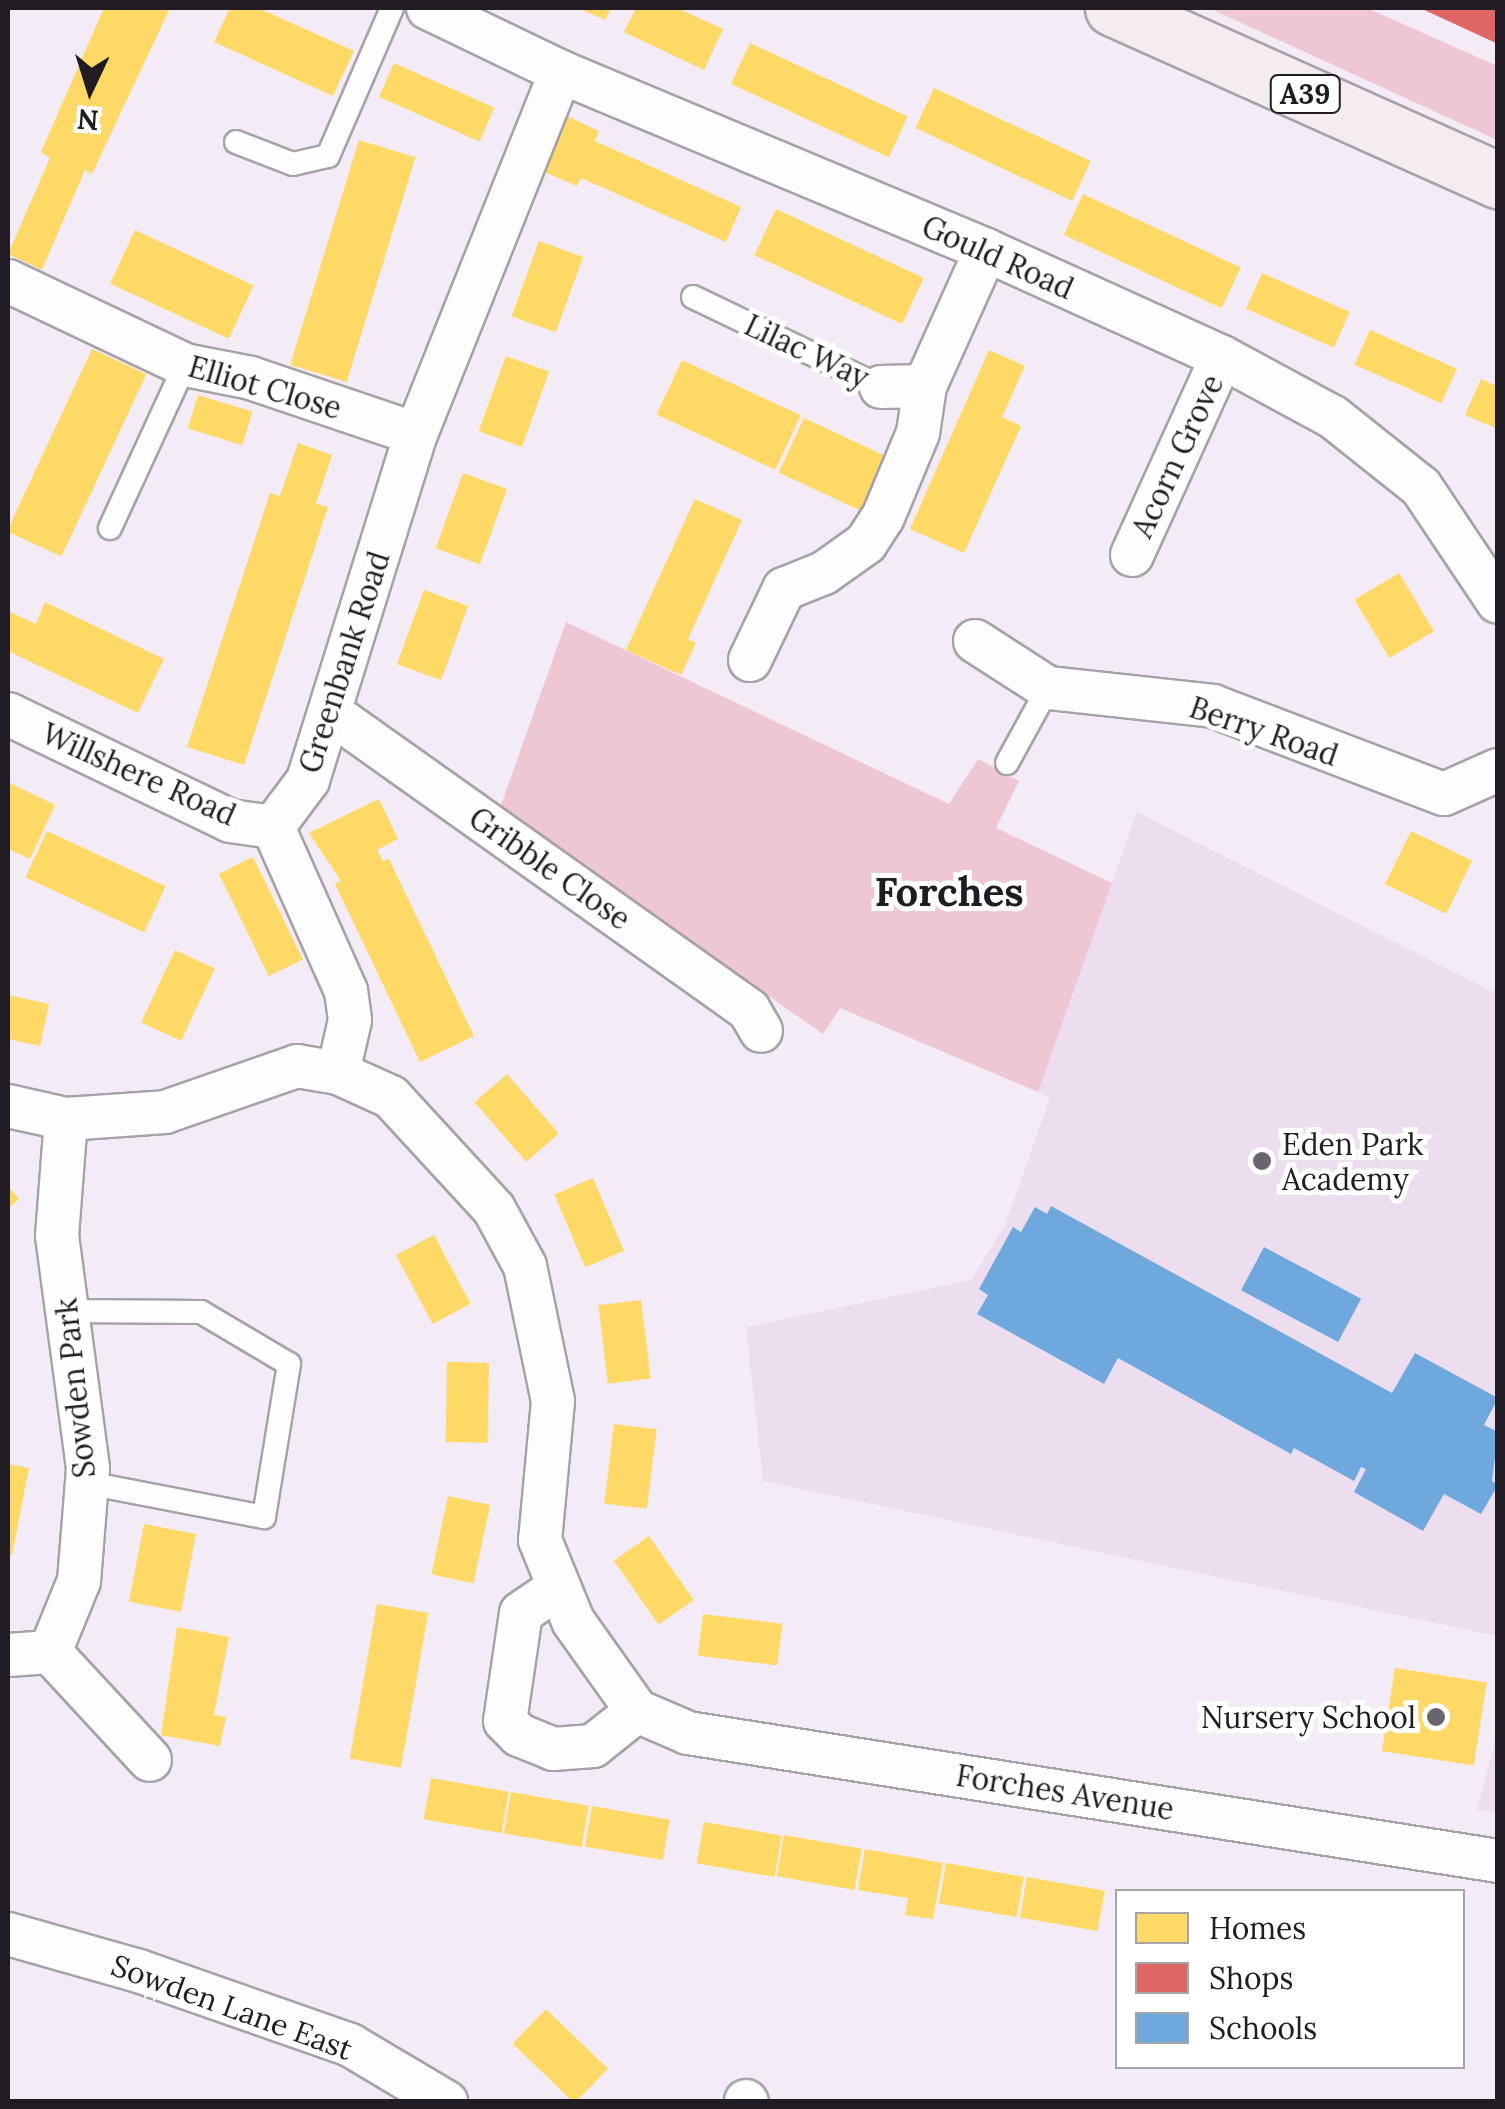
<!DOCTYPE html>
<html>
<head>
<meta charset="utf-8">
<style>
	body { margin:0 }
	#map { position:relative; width:1505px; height:2109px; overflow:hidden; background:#f3ebf5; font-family:Lora,serif }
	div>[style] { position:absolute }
	.built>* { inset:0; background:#ecdeef }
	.green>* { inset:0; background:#efc6d3 }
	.homes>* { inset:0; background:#ffd966; transform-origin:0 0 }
	.shops>* { inset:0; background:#e06666 }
	.schools>* { inset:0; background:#6fa8dc; transform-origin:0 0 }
	.roads { filter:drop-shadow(2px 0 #a7a1a8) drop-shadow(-2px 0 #a7a1a8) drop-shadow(0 2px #a7a1a8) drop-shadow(0 -2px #a7a1a8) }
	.service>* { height:22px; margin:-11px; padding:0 11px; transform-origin:11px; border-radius:11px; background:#fdfcfe }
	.minor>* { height:42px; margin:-21px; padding:0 21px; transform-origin:21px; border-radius:21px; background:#fdfcfe }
	.primary>* { height:55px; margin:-27.5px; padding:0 27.5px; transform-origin:27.5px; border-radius:27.5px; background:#f5ecf2 }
	.dots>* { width:28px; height:28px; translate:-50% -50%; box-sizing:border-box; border:5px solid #fff; border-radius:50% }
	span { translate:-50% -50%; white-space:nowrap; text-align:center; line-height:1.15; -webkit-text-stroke:10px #fff; paint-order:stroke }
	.shield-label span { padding:2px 8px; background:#fff; border:2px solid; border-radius:8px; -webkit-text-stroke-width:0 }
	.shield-label { font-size:28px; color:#211c23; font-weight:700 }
	.street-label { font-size:30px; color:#211c23 }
	.poi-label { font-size:30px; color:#211c23 }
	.left { translate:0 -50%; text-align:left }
	.right { translate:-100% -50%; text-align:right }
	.district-label { font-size:40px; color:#211c23; font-weight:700 }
	.frame { position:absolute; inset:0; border:10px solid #211c23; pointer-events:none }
	.legend { position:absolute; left:1115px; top:1889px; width:350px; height:180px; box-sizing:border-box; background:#fff; border:2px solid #a6a4a7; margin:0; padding:12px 18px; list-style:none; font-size:30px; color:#211c23 }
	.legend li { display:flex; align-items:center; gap:20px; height:50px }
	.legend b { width:50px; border:2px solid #a6a4a7 }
	.north { position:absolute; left:40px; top:40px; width:100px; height:100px; -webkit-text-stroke:8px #fff; paint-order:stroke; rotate:184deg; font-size:28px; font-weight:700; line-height:40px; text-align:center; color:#211c23 }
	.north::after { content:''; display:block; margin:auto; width:35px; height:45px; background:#211c23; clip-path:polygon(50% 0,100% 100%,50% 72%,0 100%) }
</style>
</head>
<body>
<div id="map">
	<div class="built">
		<div style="clip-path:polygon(1137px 812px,1497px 994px,1497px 1636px,763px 1481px,746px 1327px,971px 1280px,1005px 1225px,1050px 1098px,1038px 1092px)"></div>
		<div style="clip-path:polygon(1497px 1734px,1498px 1813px,1497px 1813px,1477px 1810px)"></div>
	</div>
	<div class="green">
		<div style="clip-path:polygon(1209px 8px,1367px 8px,1497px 66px,1497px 140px)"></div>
		<div style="clip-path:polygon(566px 622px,949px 804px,978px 759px,1019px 781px,996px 828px,1112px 883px,1038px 1092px,840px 1008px,823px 1034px,500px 808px)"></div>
	</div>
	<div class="homes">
		<div style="clip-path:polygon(104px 8px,170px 8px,92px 174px,85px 170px,42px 270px,8px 254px,50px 158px,41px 152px)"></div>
		<div style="clip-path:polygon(230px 8px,258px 8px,354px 51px,333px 96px,214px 42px)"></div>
		<div style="clip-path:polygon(578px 8px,611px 8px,605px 20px)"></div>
		<div style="clip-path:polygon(636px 8px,677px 8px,723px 29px,704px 70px,624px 32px)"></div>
		<div style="left:750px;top:43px;width:174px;height:45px;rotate:25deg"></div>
		<div style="left:394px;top:63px;width:110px;height:37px;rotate:24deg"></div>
		<div style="left:934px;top:88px;width:173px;height:44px;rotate:25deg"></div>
		<div style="clip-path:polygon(567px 116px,599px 131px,595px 141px,741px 207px,726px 242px,581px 178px,577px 186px,542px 171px)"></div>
		<div style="left:359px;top:140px;width:59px;height:235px;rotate:17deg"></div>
		<div style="left:1083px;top:194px;width:174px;height:45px;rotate:25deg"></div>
		<div style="left:776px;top:209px;width:163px;height:51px;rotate:25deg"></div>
		<div style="left:135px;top:230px;width:131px;height:59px;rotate:25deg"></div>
		<div style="left:539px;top:241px;width:47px;height:80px;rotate:20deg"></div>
		<div style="left:1262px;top:273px;width:96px;height:39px;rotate:24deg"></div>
		<div style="left:1370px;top:330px;width:95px;height:38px;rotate:24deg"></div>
		<div style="left:92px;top:349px;width:60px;height:201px;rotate:25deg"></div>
		<div style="clip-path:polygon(989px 350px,1025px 366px,1002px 417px,1021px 426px,964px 553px,910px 529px)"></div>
		<div style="left:506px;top:356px;width:46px;height:80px;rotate:20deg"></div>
		<div style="left:682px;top:360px;width:131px;height:60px;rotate:25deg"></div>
		<div style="clip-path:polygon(1481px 379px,1498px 387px,1498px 429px,1465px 415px)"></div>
		<div style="left:198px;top:395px;width:57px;height:35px;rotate:17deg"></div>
		<div style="left:804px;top:418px;width:94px;height:60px;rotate:25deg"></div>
		<div style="clip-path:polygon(298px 443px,332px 455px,316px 504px,328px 507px,244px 765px,187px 747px,270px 493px,280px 496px)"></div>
		<div style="left:463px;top:473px;width:47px;height:80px;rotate:20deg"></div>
		<div style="clip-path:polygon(695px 499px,742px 520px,688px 639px,696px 643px,681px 675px,626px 650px)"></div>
		<div style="left:1399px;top:573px;width:68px;height:52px;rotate:59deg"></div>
		<div style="left:424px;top:590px;width:47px;height:79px;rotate:20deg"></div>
		<div style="clip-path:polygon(45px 602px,164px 659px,138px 713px,8px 651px,8px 611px,36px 624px)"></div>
		<div style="clip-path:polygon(8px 782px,55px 805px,30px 859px,8px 849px)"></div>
		<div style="clip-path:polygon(379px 799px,398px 839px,377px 850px,383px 861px,389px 859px,474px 1036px,420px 1062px,335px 884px,341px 881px,309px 833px)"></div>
		<div style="left:47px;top:831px;width:131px;height:51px;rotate:25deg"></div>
		<div style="left:1411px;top:831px;width:68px;height:59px;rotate:26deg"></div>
		<div style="left:253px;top:857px;width:114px;height:38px;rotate:64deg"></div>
		<div style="left:175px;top:950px;width:44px;height:80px;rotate:25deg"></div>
		<div style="clip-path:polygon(8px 995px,49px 1004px,40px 1046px,8px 1039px)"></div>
		<div style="left:507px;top:1074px;width:79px;height:43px;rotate:49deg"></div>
		<div style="left:593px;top:1178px;width:79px;height:42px;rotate:67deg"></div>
		<div style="clip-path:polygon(8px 1186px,19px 1199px,8px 1209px)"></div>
		<div style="left:434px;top:1235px;width:78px;height:43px;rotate:62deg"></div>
		<div style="left:641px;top:1300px;width:79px;height:43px;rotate:83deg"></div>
		<div style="left:447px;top:1362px;width:42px;height:80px;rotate:1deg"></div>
		<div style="left:614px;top:1424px;width:43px;height:80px;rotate:7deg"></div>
		<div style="clip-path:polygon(8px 1464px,29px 1468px,12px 1555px,8px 1554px)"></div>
		<div style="left:448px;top:1496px;width:43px;height:80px;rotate:12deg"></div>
		<div style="left:144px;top:1524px;width:53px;height:79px;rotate:11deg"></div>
		<div style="left:649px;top:1536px;width:78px;height:43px;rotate:55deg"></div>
		<div style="left:377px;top:1604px;width:52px;height:157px;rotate:10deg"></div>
		<div style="left:703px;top:1614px;width:80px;height:42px;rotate:7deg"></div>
		<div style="clip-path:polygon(177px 1627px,229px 1637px,214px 1715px,226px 1717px,220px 1746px,161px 1735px)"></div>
		<div style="left:1395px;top:1668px;width:93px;height:84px;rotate:9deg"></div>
		<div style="left:431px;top:1778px;width:79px;height:42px;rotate:10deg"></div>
		<div style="left:511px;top:1792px;width:79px;height:42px;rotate:10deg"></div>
		<div style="left:592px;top:1806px;width:79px;height:41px;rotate:10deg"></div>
		<div style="left:704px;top:1822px;width:79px;height:42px;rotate:10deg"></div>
		<div style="left:784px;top:1835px;width:79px;height:42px;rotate:10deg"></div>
		<div style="clip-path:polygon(865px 1849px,943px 1863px,933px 1919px,905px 1915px,908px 1898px,858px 1890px)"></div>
		<div style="left:946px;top:1863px;width:79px;height:41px;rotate:10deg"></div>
		<div style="left:1027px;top:1877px;width:79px;height:41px;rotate:10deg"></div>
		<div style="left:546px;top:2009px;width:86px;height:48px;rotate:44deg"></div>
	</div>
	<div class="shops">
		<div style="clip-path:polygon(1420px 8px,1498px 8px,1498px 44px)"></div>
	</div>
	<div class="schools">
		<div style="clip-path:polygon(1051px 1206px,1392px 1393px,1415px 1353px,1498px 1398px,1484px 1425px,1498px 1432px,1492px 1481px,1498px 1485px,1481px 1514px,1444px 1494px,1423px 1531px,1354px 1492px,1366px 1469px,1361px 1467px,1354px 1481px,1294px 1448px,1291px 1454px,1118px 1358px,1104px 1384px,977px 1314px,988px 1295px,979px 1289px,1013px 1227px,1021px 1232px,1035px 1207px,1047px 1214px)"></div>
		<div style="left:1264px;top:1247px;width:110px;height:49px;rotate:28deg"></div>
	</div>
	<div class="roads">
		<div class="service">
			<div style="left:236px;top:142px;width:61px;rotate:21.1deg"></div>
			<div style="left:293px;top:164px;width:36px;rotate:-13deg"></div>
			<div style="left:328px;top:156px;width:161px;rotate:-66.6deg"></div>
			<div style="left:693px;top:297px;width:208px;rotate:25.6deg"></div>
			<div style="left:110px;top:528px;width:179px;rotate:-65.3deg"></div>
			<div style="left:1007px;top:763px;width:85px;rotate:-61.3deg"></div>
			<div style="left:69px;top:1311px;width:132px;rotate:0.4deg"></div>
			<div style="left:201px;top:1312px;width:102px;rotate:30.6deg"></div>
			<div style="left:289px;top:1364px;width:155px;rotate:99.3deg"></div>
			<div style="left:264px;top:1517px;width:180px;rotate:-169.1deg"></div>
		</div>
		<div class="minor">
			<div style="left:428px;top:8px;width:148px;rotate:25.7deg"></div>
			<div style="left:561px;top:72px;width:461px;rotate:22.7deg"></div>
			<div style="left:986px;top:250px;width:259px;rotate:24.4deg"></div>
			<div style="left:1222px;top:357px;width:126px;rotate:28.4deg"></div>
			<div style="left:1333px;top:417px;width:112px;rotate:38.5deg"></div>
			<div style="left:1421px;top:487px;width:138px;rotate:56.2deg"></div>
			<div style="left:8px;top:281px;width:196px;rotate:25.4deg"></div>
			<div style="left:185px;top:365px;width:67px;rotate:11.1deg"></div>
			<div style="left:251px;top:378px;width:174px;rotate:18.7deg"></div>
			<div style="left:881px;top:387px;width:44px;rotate:-1.3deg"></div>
			<div style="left:1132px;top:555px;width:217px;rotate:-65.6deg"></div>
			<div style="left:975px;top:641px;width:87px;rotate:32.8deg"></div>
			<div style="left:1048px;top:688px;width:166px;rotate:6.2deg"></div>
			<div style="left:1213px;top:706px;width:247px;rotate:20.9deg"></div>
			<div style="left:1444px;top:794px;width:59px;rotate:-24deg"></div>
			<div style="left:750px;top:660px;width:79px;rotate:-64.4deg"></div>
			<div style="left:784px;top:589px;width:43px;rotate:-21.8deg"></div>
			<div style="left:824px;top:573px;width:52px;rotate:-35.5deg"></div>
			<div style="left:866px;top:543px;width:31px;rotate:-57deg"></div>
			<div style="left:883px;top:517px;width:91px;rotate:-67.4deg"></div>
			<div style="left:918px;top:433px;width:48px;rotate:-81.5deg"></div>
			<div style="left:925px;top:386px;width:149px;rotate:-65.8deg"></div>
			<div style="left:331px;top:713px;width:513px;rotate:35.39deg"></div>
			<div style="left:749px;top:1010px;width:24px;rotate:60deg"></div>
			<div style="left:8px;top:714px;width:246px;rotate:25.7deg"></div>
			<div style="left:230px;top:821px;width:43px;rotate:7.9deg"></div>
			<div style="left:273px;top:827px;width:59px;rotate:-53.3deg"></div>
			<div style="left:308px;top:780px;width:362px;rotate:-72.7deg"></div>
			<div style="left:416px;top:434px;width:390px;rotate:-68.2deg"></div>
			<div style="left:273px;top:827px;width:180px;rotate:66deg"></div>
			<div style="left:346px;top:991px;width:29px;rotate:82deg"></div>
			<div style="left:350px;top:1020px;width:54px;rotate:102.8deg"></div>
			<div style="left:8px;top:1106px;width:59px;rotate:12.6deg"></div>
			<div style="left:66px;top:1119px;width:99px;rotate:-4deg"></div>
			<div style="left:165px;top:1112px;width:140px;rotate:-19.2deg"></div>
			<div style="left:297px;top:1066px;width:42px;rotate:9.7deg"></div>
			<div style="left:338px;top:1073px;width:58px;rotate:24.4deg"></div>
			<div style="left:391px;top:1097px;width:152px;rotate:47.4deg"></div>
			<div style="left:494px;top:1209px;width:65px;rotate:61.5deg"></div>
			<div style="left:525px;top:1266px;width:138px;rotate:78.3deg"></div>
			<div style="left:553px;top:1401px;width:140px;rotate:95.3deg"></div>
			<div style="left:540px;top:1540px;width:87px;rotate:67.8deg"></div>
			<div style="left:573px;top:1621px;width:110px;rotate:54.6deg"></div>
			<div style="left:556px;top:1589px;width:42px;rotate:145.6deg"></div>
			<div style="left:521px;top:1613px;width:109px;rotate:98.4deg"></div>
			<div style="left:505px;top:1721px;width:20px;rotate:45deg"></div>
			<div style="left:519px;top:1735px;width:37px;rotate:22deg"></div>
			<div style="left:553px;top:1749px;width:40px;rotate:-4.3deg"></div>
			<div style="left:593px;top:1746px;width:56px;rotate:-38.5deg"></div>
			<div style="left:50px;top:1652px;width:147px;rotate:47.2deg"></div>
			<div style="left:8px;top:1655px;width:42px;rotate:-4.1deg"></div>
			<div style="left:50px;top:1652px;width:77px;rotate:-67.8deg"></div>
			<div style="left:79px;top:1581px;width:113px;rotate:-85.4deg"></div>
			<div style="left:88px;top:1468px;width:234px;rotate:-97.6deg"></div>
			<div style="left:57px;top:1236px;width:117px;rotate:-85.6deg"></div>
			<div style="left:637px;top:1711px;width:56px;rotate:23.3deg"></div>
			<div style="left:688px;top:1733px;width:820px;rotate:8.98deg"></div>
			<div style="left:8px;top:1934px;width:136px;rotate:15.8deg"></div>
			<div style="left:139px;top:1971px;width:224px;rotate:19.3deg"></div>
			<div style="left:350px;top:2045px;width:112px;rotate:30.7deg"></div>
			<div style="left:746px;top:2101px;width:1px;rotate:45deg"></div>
		</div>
		<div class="primary">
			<div style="left:1113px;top:8px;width:422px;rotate:24.1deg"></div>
		</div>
	</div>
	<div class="dots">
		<div style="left:1262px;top:1161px;background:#6a646c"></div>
		<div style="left:1436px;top:1717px;background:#6a646c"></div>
	</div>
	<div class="shield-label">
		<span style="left:1305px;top:94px">A39</span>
	</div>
	<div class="street-label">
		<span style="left:998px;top:257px;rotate:24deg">Gould Road</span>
		<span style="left:807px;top:351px;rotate:25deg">Lilac Way</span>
		<span style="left:265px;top:387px;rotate:16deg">Elliot Close</span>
		<span style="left:1177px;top:456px;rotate:-65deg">Acorn Grove</span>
		<span style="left:344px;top:662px;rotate:-72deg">Greenbank Road</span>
		<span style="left:1264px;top:731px;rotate:19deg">Berry Road</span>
		<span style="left:139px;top:774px;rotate:24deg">Willshere Road</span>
		<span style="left:550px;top:868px;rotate:35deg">Gribble Close</span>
		<span style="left:75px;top:1388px;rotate:-96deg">Sowden Park</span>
		<span style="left:1065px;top:1792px;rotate:9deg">Forches Avenue</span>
		<span style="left:232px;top:2007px;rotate:20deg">Sowden Lane East</span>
	</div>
	<div class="poi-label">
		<span class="left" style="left:1282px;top:1161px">Eden Park<br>Academy</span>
		<span class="right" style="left:1416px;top:1717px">Nursery School</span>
	</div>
	<div class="district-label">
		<span style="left:949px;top:892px">Forches</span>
	</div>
	<div class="frame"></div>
	<ul class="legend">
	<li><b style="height:28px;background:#ffd966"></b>Homes</li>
	<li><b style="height:28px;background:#e06666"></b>Shops</li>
	<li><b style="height:28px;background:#6fa8dc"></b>Schools</li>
	</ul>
	<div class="north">N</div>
</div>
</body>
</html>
